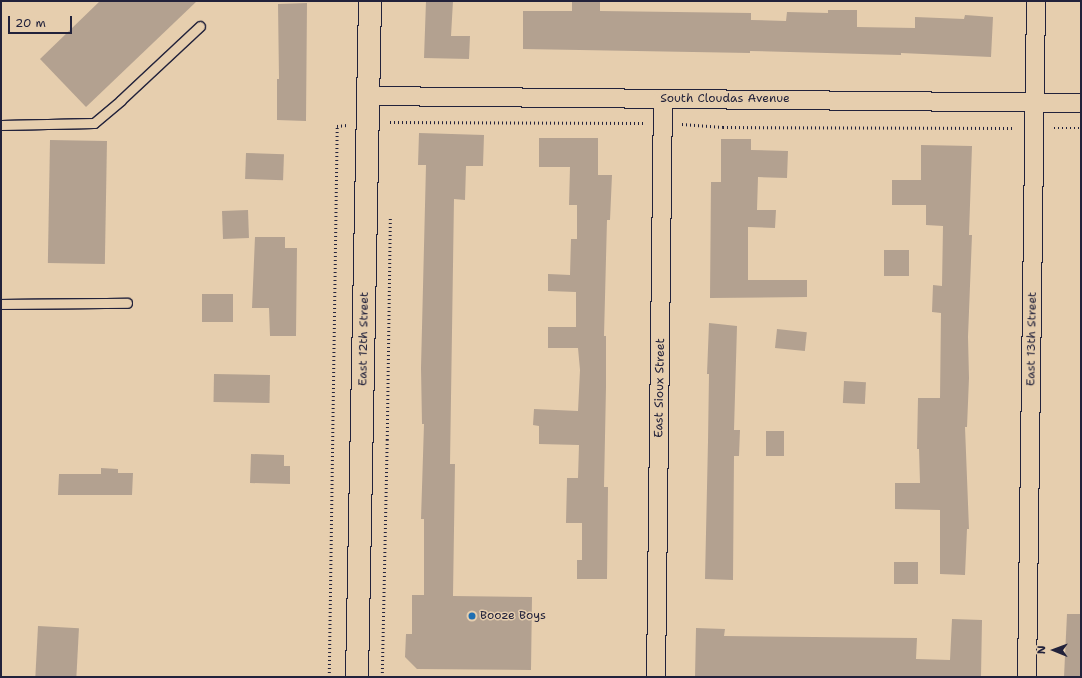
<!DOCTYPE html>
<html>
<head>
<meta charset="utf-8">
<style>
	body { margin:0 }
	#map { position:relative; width:1082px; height:678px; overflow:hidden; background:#e6ceae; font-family:"Shantell Sans",sans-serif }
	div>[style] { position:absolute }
	.building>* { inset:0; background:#b3a190; transform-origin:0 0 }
	.path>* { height:2.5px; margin-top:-1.25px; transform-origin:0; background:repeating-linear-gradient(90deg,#22223b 0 1px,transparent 0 4px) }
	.roads { filter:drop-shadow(1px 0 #22223b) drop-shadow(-1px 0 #22223b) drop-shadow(0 1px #22223b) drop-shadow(0 -1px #22223b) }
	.lane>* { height:9px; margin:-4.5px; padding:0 4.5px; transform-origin:4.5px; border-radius:4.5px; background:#e6ceae }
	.street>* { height:18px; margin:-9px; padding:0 9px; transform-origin:9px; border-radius:9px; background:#e6ceae }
	.secondary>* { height:22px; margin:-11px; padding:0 11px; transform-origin:11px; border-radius:11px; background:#e6ceae }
	.dots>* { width:11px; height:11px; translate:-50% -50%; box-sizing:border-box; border:2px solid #e6ceae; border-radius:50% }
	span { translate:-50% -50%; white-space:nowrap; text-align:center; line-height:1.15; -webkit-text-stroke:3px #e6ceae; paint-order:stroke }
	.street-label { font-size:12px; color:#22223b }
	.poi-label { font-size:12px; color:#22223b }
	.left { translate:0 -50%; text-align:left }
	.frame { position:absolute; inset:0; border:2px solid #22223b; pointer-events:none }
	.north { position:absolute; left:1034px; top:630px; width:40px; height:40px; -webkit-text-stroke:3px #e6ceae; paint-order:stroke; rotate:271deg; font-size:11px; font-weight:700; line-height:16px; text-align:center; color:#22223b }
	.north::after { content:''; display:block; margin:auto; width:14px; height:18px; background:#22223b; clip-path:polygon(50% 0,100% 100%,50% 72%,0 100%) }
	.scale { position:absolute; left:8px; top:16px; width:64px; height:18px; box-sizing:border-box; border:2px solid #22223b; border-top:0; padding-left:5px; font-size:12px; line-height:14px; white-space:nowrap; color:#22223b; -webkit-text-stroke:3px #e6ceae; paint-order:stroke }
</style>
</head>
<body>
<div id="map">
	<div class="building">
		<div style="clip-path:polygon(100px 1px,197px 1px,86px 107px,40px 59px)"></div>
		<div style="clip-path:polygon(426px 1px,453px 1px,451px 36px,470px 36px,469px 59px,424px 58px)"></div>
		<div style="clip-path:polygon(572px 2px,600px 2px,600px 11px,751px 13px,751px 20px,786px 21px,787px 12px,828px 13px,828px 10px,857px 10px,857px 27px,915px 28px,915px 17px,964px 19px,965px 15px,993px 17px,991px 57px,901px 53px,901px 55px,750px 51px,750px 53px,523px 49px,523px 11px,572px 11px)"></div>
		<div style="clip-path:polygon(307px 3px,306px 121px,277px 120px,277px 79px,279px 79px,278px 4px)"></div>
		<div style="clip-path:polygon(419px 133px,484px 135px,483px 166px,466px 166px,465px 200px,454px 199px,450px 464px,455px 464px,453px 596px,532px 597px,531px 670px,417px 669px,405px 657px,406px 634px,412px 634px,412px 595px,424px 595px,424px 519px,421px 519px,424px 424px,422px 424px,421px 368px,426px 165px,418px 165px)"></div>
		<div style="clip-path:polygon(539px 138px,598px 138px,598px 175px,612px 175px,610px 220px,607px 220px,604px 336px,606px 336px,606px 387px,604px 487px,608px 487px,607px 579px,577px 579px,577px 560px,582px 560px,582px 523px,566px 523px,567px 478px,578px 478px,579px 445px,539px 444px,539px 426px,533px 425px,534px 409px,578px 411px,580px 370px,578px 348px,548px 348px,548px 327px,576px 327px,576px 292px,548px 291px,548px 274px,570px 275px,571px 239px,577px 239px,577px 205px,569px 205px,570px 167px,539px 167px)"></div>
		<div style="clip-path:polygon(721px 139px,751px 139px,751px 150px,788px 151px,787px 178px,758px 177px,757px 210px,776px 210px,775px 228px,748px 227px,748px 280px,807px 280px,807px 297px,710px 298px,711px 182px,721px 182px)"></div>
		<div style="left:50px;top:140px;width:57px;height:123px;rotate:1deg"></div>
		<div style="clip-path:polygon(921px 145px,972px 146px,969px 235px,972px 235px,968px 337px,969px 378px,967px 427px,965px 427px,969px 529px,967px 529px,965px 575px,940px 574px,940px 510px,895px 509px,895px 483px,920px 483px,919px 449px,917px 449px,918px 398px,940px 398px,941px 313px,932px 312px,933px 285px,942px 286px,943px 226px,926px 225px,926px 205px,892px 205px,892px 180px,921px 180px)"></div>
		<div style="left:246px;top:153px;width:38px;height:26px;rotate:2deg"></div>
		<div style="left:248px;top:210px;width:28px;height:26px;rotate:88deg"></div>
		<div style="clip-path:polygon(255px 237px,285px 237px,285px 248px,297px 248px,296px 336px,270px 336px,269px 308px,252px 308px)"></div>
		<div style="left:884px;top:250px;width:25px;height:26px"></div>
		<div style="left:202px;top:294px;width:31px;height:28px"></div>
		<div style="clip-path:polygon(709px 323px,737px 326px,734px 430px,740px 430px,739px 456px,734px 456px,733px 580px,705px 579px,708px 441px,709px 374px,707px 374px)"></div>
		<div style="left:777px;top:329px;width:30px;height:19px;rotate:6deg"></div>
		<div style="left:214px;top:374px;width:56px;height:28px;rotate:1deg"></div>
		<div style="left:844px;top:381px;width:22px;height:22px;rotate:3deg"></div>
		<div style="left:766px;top:431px;width:18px;height:25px"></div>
		<div style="clip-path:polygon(251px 454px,284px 455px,284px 466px,290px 466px,290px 484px,250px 483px)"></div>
		<div style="clip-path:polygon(101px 468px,118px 469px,118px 473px,133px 473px,132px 495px,58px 495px,59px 474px,101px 474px)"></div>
		<div style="left:894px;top:562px;width:24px;height:22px"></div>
		<div style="clip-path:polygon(1067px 614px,1081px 614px,1081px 677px,1064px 677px)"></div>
		<div style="clip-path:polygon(952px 619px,982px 620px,981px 677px,695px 677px,696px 628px,725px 629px,724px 636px,917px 638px,916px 659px,950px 660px)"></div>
		<div style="left:38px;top:626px;width:41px;height:51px;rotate:3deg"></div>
	</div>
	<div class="path">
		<div style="left:390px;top:122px;width:253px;rotate:0.2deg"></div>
		<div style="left:682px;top:124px;width:41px;rotate:4.2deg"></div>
		<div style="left:723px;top:127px;width:292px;rotate:0.2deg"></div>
		<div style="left:1054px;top:128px;width:27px"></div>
		<div style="left:329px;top:677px;width:551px;rotate:-89.17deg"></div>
		<div style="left:337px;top:126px;width:10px;rotate:-6deg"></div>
		<div style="left:382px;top:677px;width:237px;rotate:-88.8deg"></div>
		<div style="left:387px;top:440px;width:222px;rotate:-89.2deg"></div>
	</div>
	<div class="roads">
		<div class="lane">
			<div style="left:1px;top:125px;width:93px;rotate:-1.2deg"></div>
			<div style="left:94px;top:123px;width:35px;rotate:-40deg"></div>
			<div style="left:121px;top:100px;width:108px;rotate:-43.1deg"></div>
			<div style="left:1px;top:304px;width:126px;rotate:-0.5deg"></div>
		</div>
		<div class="street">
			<div style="left:368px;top:96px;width:713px;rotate:0.56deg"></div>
			<div style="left:656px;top:677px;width:578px;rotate:-89.31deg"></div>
			<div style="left:1027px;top:677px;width:676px;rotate:-89.24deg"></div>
		</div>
		<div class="secondary">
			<div style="left:357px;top:677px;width:676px;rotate:-88.9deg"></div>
		</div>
	</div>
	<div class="dots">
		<div style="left:472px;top:616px;background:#1f6fb2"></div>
	</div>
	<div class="street-label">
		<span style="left:725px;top:99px">South Cloudas Avenue</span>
		<span style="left:364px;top:339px;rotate:-89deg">East 12th Street</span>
		<span style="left:1032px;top:339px;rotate:-89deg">East 13th Street</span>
		<span style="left:660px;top:388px;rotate:-89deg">East Sioux Street</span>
	</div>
	<div class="poi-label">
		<span class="left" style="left:480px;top:616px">Booze Boys</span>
	</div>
	<div class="frame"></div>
	<div class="north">N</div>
	<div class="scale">20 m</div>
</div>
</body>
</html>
